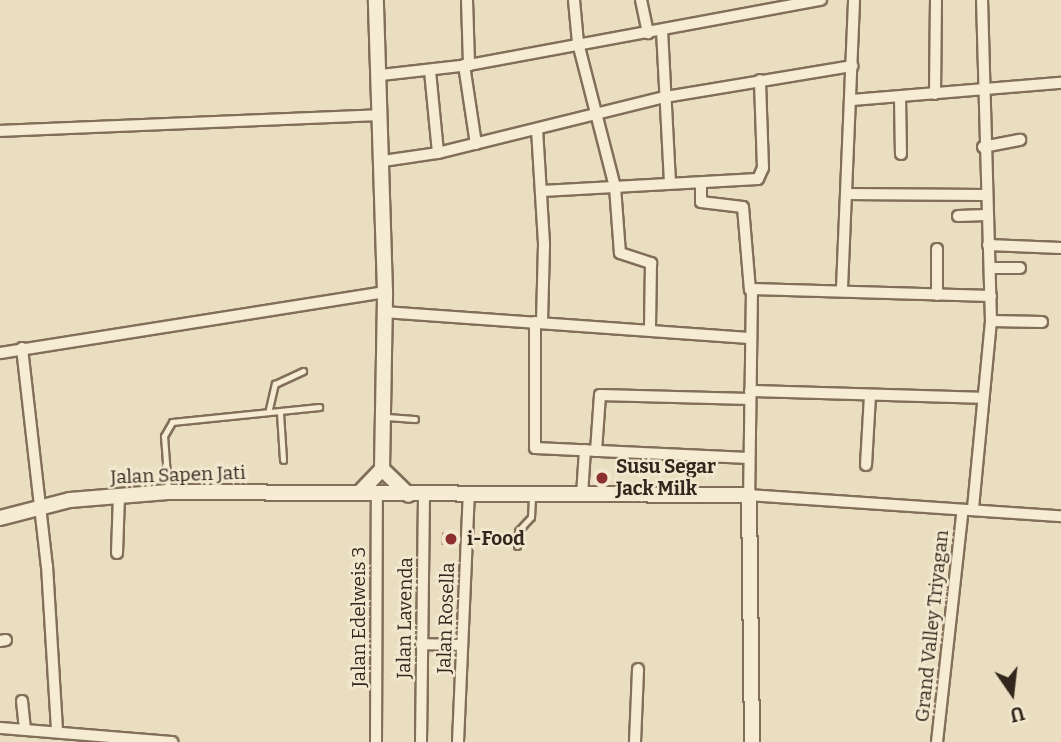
<!DOCTYPE html>
<html>
<head>
<meta charset="utf-8">
<style>
	body { margin:0 }
	#map { position:relative; width:1061px; height:742px; overflow:hidden; background:#eadec0; font-family:Bitter,serif }
	div>[style] { position:absolute }
	.building>* { inset:0; background:#c69979; transform-origin:0 0 }
	.roads { filter:drop-shadow(2px 0 #826f5a) drop-shadow(-2px 0 #826f5a) drop-shadow(0 2px #826f5a) drop-shadow(0 -2px #826f5a) }
	.lane>* { height:5px; margin:-2.5px; padding:0 2.5px; transform-origin:2.5px; border-radius:2.5px; background:#f6ebd3 }
	.street>* { height:10px; margin:-5px; padding:0 5px; transform-origin:5px; border-radius:5px; background:#f6ebd3 }
	.secondary>* { height:14px; margin:-7px; padding:0 7px; transform-origin:7px; border-radius:7px; background:#f6ebd3 }
	.dots>* { width:19px; height:19px; translate:-50% -50%; box-sizing:border-box; border:4px solid #f2e8cf; border-radius:50% }
	span { translate:-50% -50%; white-space:nowrap; text-align:center; line-height:1.15; -webkit-text-stroke:5px #f2e8cf; paint-order:stroke }
	.poi-label { font-size:19px; color:#33271d; font-weight:700 }
	.left { translate:0 -50%; text-align:left }
	.street-label { font-size:19px; color:#33271d }
	.north { position:absolute; left:977px; top:658px; width:70px; height:70px; -webkit-text-stroke:5px #f2e8cf; paint-order:stroke; rotate:166deg; font-size:19px; font-weight:700; line-height:28px; text-align:center; color:#33271d }
	.north::after { content:''; display:block; margin:auto; width:24px; height:32px; background:#33271d; clip-path:polygon(50% 0,100% 100%,50% 72%,0 100%) }
</style>
</head>
<body>
<div id="map">
	<div class="building">
		<div style="left:442px;top:532px;width:17px;height:13px;rotate:3deg"></div>
	</div>
	<div class="roads">
		<div class="lane">
			<div style="left:269px;top:409px;width:26px;rotate:-77deg"></div>
			<div style="left:275px;top:384px;width:31px;rotate:-25deg"></div>
			<div style="left:280px;top:413px;width:47px;rotate:86.3deg"></div>
			<div style="left:386px;top:417px;width:29px;rotate:4deg"></div>
			<div style="left:168px;top:489px;width:53px;rotate:-94.3deg"></div>
			<div style="left:164px;top:436px;width:16px;rotate:-60deg"></div>
			<div style="left:172px;top:422px;width:148px;rotate:-5.8deg"></div>
			<div style="left:517px;top:546px;width:15px;rotate:-86deg"></div>
			<div style="left:518px;top:531px;width:19px;rotate:-47deg"></div>
			<div style="left:531px;top:517px;width:22px;rotate:-87deg"></div>
		</div>
		<div class="street">
			<div style="left:467px;top:0;width:65px;rotate:88.2deg"></div>
			<div style="left:574px;top:0;width:43px;rotate:84.7deg"></div>
			<div style="left:578px;top:43px;width:149px;rotate:75.6deg"></div>
			<div style="left:615px;top:187px;width:66px;rotate:85.7deg"></div>
			<div style="left:620px;top:253px;width:33px;rotate:18deg"></div>
			<div style="left:651px;top:263px;width:66px;rotate:90.9deg"></div>
			<div style="left:641px;top:0;width:34px;rotate:78deg"></div>
			<div style="left:662px;top:30px;width:152px;rotate:87deg"></div>
			<div style="left:464px;top:65px;width:80px;rotate:81.4deg"></div>
			<div style="left:430px;top:71px;width:82px;rotate:84.4deg"></div>
			<div style="left:381px;top:75px;width:89px;rotate:-6.5deg"></div>
			<div style="left:469px;top:65px;width:358px;rotate:-10.5deg"></div>
			<div style="left:935px;top:94px;width:94px;rotate:-89.4deg"></div>
			<div style="left:900px;top:98px;width:56px;rotate:89deg"></div>
			<div style="left:852px;top:100px;width:210px;rotate:-4.7deg"></div>
			<div style="left:537px;top:129px;width:116px;rotate:86.5deg"></div>
			<div style="left:544px;top:245px;width:78px;rotate:91.5deg"></div>
			<div style="left:0;top:131px;width:380px;rotate:-2.4deg"></div>
			<div style="left:983px;top:147px;width:38px;rotate:-11deg"></div>
			<div style="left:383px;top:161px;width:56px;rotate:-8.3deg"></div>
			<div style="left:438px;top:153px;width:234px;rotate:-13.9deg"></div>
			<div style="left:665px;top:97px;width:190px;rotate:-9.4deg"></div>
			<div style="left:701px;top:183px;width:19px;rotate:90deg"></div>
			<div style="left:701px;top:202px;width:42px;rotate:6.8deg"></div>
			<div style="left:743px;top:207px;width:83px;rotate:85.2deg"></div>
			<div style="left:542px;top:191px;width:216px;rotate:-3.2deg"></div>
			<div style="left:758px;top:179px;width:12px;rotate:-66deg"></div>
			<div style="left:763px;top:168px;width:88px;rotate:-92deg"></div>
			<div style="left:846px;top:194px;width:138px;rotate:0.4deg"></div>
			<div style="left:958px;top:216px;width:28px;rotate:-2deg"></div>
			<div style="left:988px;top:245px;width:73px;rotate:2.4deg"></div>
			<div style="left:937px;top:249px;width:46px;rotate:90deg"></div>
			<div style="left:990px;top:268px;width:30px"></div>
			<div style="left:842px;top:288px;width:288px;rotate:-87.6deg"></div>
			<div style="left:991px;top:296px;width:239px;rotate:-178.3deg"></div>
			<div style="left:752px;top:289px;width:206px;rotate:90.8deg"></div>
			<div style="left:749px;top:495px;width:313px;rotate:3.9deg"></div>
			<div style="left:385px;top:312px;width:367px;rotate:4.1deg"></div>
			<div style="left:991px;top:321px;width:51px;rotate:1.1deg"></div>
			<div style="left:535px;top:322px;width:126px;rotate:90deg"></div>
			<div style="left:535px;top:448px;width:214px;rotate:2.7deg"></div>
			<div style="left:22px;top:348px;width:219px;rotate:83.5deg"></div>
			<div style="left:47px;top:566px;width:164px;rotate:86.5deg"></div>
			<div style="left:0;top:353px;width:390px;rotate:-9deg"></div>
			<div style="left:750px;top:391px;width:233px;rotate:1.7deg"></div>
			<div style="left:596px;top:451px;width:56px;rotate:-85.9deg"></div>
			<div style="left:600px;top:395px;width:150px;rotate:1.5deg"></div>
			<div style="left:866px;top:465px;width:70px;rotate:-86.7deg"></div>
			<div style="left:582px;top:495px;width:45px;rotate:-86.2deg"></div>
			<div style="left:973px;top:508px;width:188px;rotate:-84.5deg"></div>
			<div style="left:991px;top:321px;width:321px;rotate:-91.6deg"></div>
			<div style="left:117px;top:553px;width:58px;rotate:-88deg"></div>
			<div style="left:0;top:641px;width:6px;rotate:-9deg"></div>
			<div style="left:421px;top:644px;width:41px;rotate:1.4deg"></div>
			<div style="left:22px;top:701px;width:28px;rotate:84deg"></div>
			<div style="left:0;top:728px;width:173px;rotate:4.7deg"></div>
			<div style="left:376px;top:742px;width:250px;rotate:-89.8deg"></div>
			<div style="left:421px;top:742px;width:247px;rotate:-89.3deg"></div>
			<div style="left:458px;top:742px;width:247px;rotate:-87.5deg"></div>
			<div style="left:635px;top:742px;width:73px;rotate:-87.6deg"></div>
			<div style="left:937px;top:742px;width:228px;rotate:-83.7deg"></div>
		</div>
		<div class="secondary">
			<div style="left:382px;top:469px;width:37px;rotate:44deg"></div>
			<div style="left:361px;top:491px;width:30px;rotate:-46deg"></div>
			<div style="left:382px;top:469px;width:177px;rotate:-89deg"></div>
			<div style="left:385px;top:292px;width:292px;rotate:-91.8deg"></div>
			<div style="left:0;top:518px;width:72px;rotate:-14.4deg"></div>
			<div style="left:70px;top:500px;width:98px;rotate:-4.7deg"></div>
			<div style="left:168px;top:492px;width:581px;rotate:0.3deg"></div>
			<div style="left:749px;top:495px;width:247px;rotate:89.3deg"></div>
		</div>
	</div>
	<div class="dots">
		<div style="left:602px;top:478px;background:#8d2e2f"></div>
		<div style="left:451px;top:539px;background:#8d2e2f"></div>
	</div>
	<div class="poi-label">
		<span class="left" style="left:616px;top:478px">Susu Segar<br>Jack Milk</span>
		<span class="left" style="left:467px;top:539px">i-Food</span>
	</div>
	<div class="street-label">
		<span style="left:178px;top:475px;rotate:-2deg">Jalan Sapen Jati</span>
		<span style="left:359px;top:617px;rotate:-90deg">Jalan Edelweis 3</span>
		<span style="left:405px;top:618px;rotate:-89deg">Jalan Lavenda</span>
		<span style="left:446px;top:618px;rotate:-88deg">Jalan Rosella</span>
		<span style="left:932px;top:626px;rotate:-84deg">Grand Valley Triyagan</span>
	</div>
	<div class="north">U</div>
</div>
</body>
</html>
